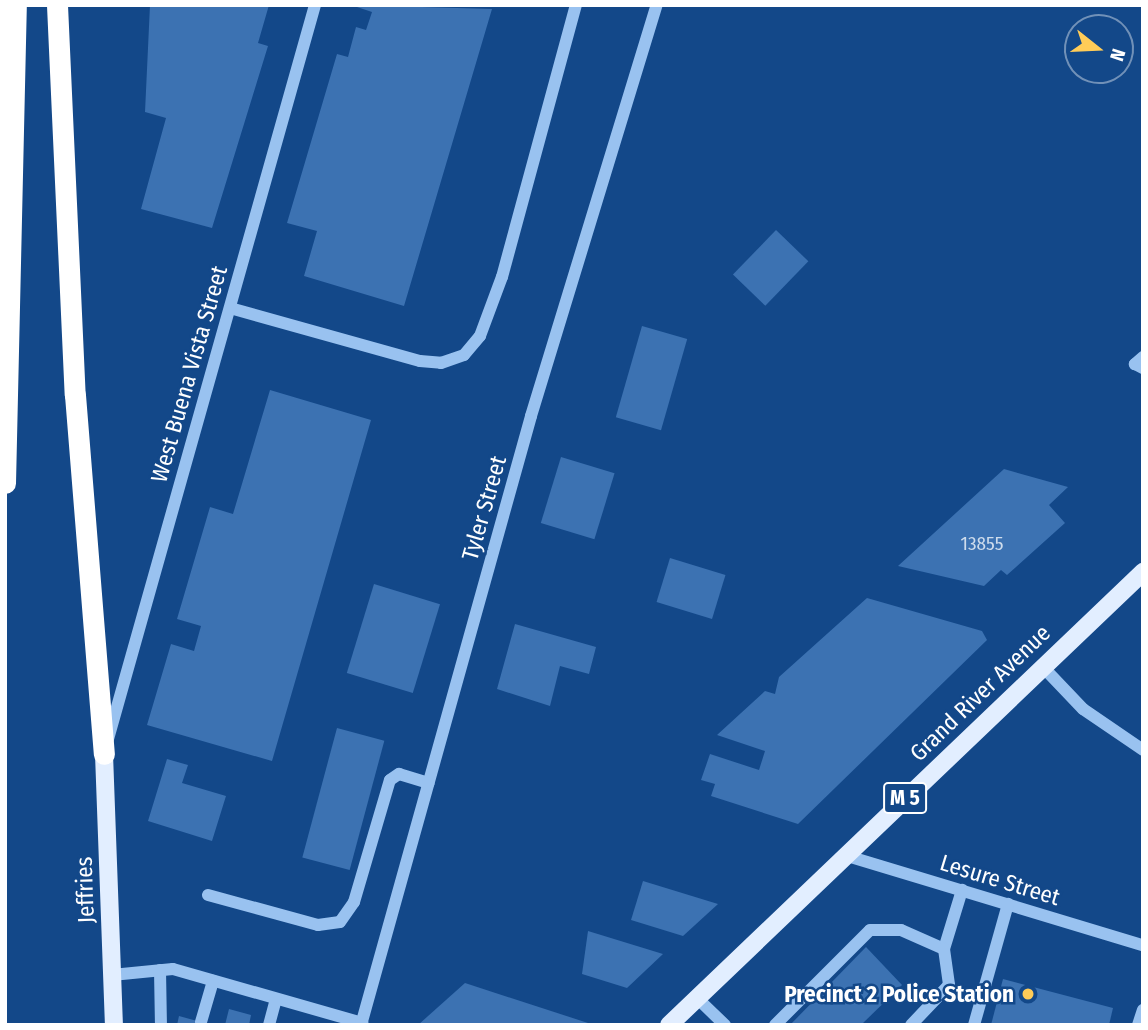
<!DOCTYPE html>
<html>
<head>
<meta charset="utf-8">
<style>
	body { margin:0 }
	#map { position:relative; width:1148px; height:1030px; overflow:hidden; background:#134889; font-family:"Fira Sans Condensed",sans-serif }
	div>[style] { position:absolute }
	.building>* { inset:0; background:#3c72b2; transform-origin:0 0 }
	.minor>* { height:12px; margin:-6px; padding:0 6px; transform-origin:6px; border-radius:6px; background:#99c2f0 }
	.major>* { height:18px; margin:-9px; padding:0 9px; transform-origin:9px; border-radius:9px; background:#e2eeff }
	.highway>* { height:21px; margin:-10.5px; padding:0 10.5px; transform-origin:10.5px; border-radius:10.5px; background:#fff }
	.dots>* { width:19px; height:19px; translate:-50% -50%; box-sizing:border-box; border:4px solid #134889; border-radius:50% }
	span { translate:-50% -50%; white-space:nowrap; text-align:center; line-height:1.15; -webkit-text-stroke:5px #134889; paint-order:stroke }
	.number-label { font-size:19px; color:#cedcec }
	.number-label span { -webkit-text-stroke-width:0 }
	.shield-label span { padding:2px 5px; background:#134889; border:2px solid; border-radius:5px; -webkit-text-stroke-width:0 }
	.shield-label { font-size:21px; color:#fff; font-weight:700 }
	.street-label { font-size:23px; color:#fff }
	.poi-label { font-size:23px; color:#fff; font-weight:700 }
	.right { translate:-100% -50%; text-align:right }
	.frame { position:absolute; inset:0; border:7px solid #fff; pointer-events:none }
	.north { position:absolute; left:1064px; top:14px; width:70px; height:70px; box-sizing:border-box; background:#134889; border:2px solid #7191b8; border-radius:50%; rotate:108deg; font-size:19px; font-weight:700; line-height:28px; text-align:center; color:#fff }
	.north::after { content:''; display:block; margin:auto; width:24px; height:32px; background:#ffcc58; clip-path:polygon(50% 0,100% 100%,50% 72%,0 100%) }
</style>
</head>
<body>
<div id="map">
	<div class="building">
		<div style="clip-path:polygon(150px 5px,269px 5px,258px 43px,268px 46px,212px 228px,141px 209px,166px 118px,145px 112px)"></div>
		<div style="clip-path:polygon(351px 5px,492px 9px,404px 306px,304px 276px,317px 231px,287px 223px,337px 54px,348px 57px,356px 27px,366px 30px,372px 12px)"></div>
		<div style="left:776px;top:230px;width:45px;height:62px;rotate:44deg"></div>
		<div style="left:642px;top:326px;width:47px;height:95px;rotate:16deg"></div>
		<div style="clip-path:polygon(270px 390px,371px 420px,272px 761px,147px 725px,171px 644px,194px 651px,201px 626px,177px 619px,210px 507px,233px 514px)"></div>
		<div style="left:561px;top:457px;width:56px;height:69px;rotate:17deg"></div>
		<div style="clip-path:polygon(1004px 469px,1068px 487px,1049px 505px,1065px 523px,1007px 575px,1001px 570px,984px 586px,898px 566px)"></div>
		<div style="left:670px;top:558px;width:58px;height:46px;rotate:17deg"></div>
		<div style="left:374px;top:584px;width:69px;height:93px;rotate:17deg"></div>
		<div style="clip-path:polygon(867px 598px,982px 631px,987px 640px,798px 824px,711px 796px,715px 784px,701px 780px,710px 754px,759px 770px,765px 751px,717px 735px,765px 691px,775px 694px,779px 677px)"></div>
		<div style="clip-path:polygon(515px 624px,596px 647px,589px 674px,560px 666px,550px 706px,497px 689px)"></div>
		<div style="left:337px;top:728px;width:49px;height:134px;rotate:15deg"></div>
		<div style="clip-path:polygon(167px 759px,188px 765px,182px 783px,226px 796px,212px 841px,148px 821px)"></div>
		<div style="clip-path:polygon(643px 881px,718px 904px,683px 936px,631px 920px)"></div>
		<div style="clip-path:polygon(588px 931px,663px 954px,627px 988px,582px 974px)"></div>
		<div style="clip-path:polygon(866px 947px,902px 985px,861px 1025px,790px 1025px)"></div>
		<div style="clip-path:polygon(1003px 979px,1113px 1008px,1109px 1025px,991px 1025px)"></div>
		<div style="clip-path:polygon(465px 983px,588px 1023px,418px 1025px)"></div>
		<div style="clip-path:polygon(229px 1009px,251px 1015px,249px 1025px,225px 1025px)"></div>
		<div style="clip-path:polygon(179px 1016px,208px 1024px,207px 1025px,177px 1025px)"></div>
	</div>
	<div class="minor">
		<div style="left:230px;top:308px;width:197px;rotate:15.6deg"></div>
		<div style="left:420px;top:361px;width:21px;rotate:5deg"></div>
		<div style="left:441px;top:363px;width:24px;rotate:-19deg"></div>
		<div style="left:464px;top:355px;width:25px;rotate:-50deg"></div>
		<div style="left:480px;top:336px;width:63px;rotate:-69.6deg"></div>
		<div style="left:502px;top:277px;width:282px;rotate:-74.8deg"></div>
		<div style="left:1143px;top:357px;width:11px;rotate:139deg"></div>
		<div style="left:1135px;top:364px;width:9px;rotate:27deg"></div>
		<div style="left:1043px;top:667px;width:58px;rotate:46.4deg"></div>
		<div style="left:1083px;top:709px;width:73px;rotate:34.3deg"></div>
		<div style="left:108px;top:739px;width:763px;rotate:-74.25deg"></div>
		<div style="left:844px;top:855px;width:312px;rotate:16.8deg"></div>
		<div style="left:208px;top:895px;width:114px;rotate:15.3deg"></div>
		<div style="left:318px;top:925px;width:22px;rotate:-8deg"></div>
		<div style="left:340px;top:922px;width:24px;rotate:-55deg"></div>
		<div style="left:354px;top:902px;width:127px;rotate:-73.6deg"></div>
		<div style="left:390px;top:780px;width:11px;rotate:-34deg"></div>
		<div style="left:399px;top:774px;width:31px;rotate:17deg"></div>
		<div style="left:944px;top:949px;width:62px;rotate:-73deg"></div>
		<div style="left:160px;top:970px;width:55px;rotate:89deg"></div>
		<div style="left:112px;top:975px;width:61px;rotate:-5.6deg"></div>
		<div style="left:173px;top:969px;width:197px;rotate:15.9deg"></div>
		<div style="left:697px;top:998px;width:39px;rotate:44deg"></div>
		<div style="left:201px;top:1022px;width:43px;rotate:-73.7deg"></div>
		<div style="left:269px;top:1025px;width:27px;rotate:-75deg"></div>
		<div style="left:361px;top:1025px;width:632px;rotate:-74.4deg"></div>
		<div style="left:531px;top:416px;width:430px;rotate:-73deg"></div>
		<div style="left:775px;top:1025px;width:134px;rotate:-45deg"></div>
		<div style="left:870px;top:930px;width:31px"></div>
		<div style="left:901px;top:930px;width:47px;rotate:23.8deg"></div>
		<div style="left:944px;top:949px;width:36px;rotate:82deg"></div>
		<div style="left:949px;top:985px;width:55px;rotate:133.5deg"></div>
		<div style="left:974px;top:1025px;width:126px;rotate:-74.3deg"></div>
		<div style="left:1138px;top:1025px;width:16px;rotate:-72deg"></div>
	</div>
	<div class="major">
		<div style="left:104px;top:754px;width:271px;rotate:87.9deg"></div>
		<div style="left:669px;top:1025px;width:656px;rotate:-43.7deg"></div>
	</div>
	<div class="highway">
		<div style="left:57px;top:5px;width:390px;rotate:87.4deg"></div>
		<div style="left:75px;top:395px;width:360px;rotate:85.4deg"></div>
		<div style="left:5px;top:483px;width:478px;rotate:-88.7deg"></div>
	</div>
	<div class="dots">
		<div style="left:1028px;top:994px;background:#ffcc58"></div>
	</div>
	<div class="number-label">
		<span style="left:982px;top:544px">13855</span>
	</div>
	<div class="shield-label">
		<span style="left:905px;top:798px">M 5</span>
	</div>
	<div class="street-label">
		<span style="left:189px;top:374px;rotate:-74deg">West Buena Vista Street</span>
		<span style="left:484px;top:508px;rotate:-74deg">Tyler Street</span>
		<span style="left:980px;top:693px;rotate:-44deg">Grand River Avenue</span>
		<span style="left:1000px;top:880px;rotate:17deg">Lesure Street</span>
		<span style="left:85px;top:890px;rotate:-92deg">Jeffries</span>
	</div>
	<div class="poi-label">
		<span class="right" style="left:1014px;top:994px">Precinct 2 Police Station</span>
	</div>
	<div class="frame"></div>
	<div class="north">N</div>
</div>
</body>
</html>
